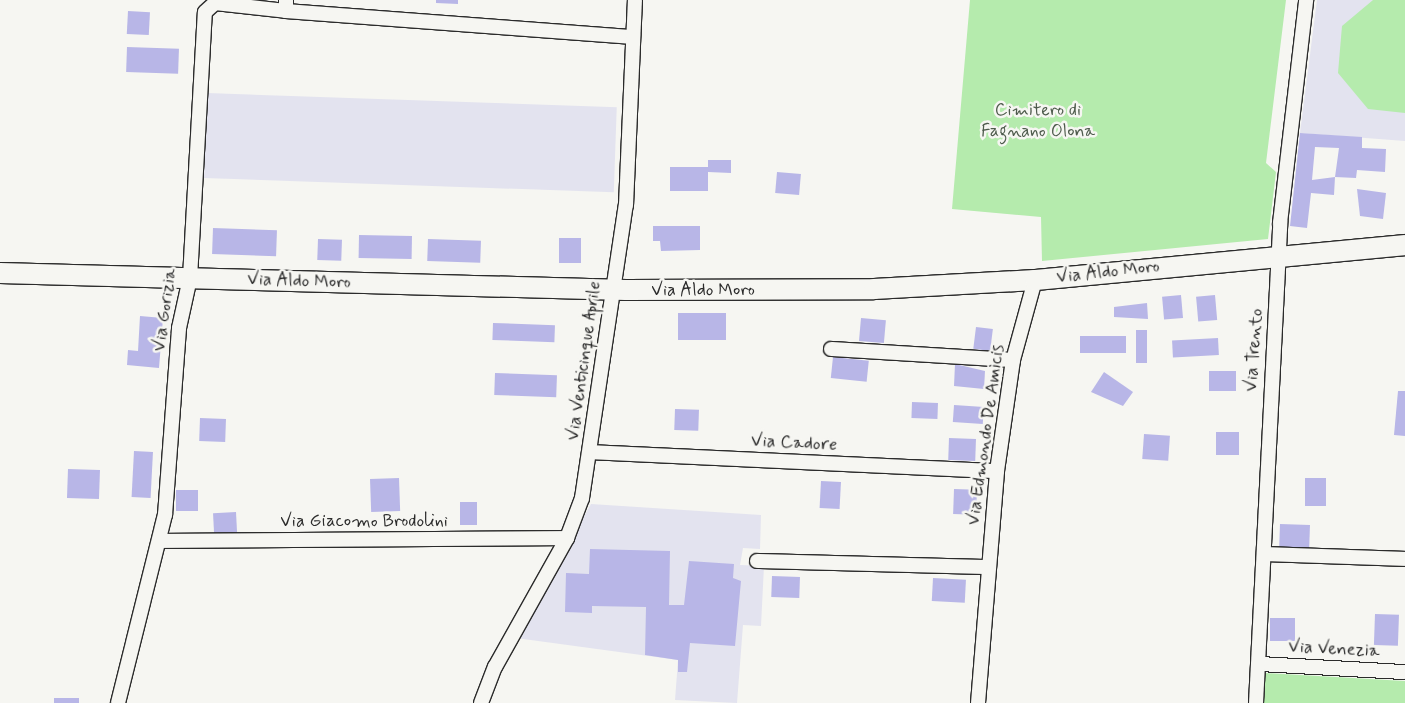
<!DOCTYPE html>
<html>
<head>
<meta charset="utf-8">
<style>
	body { margin:0 }
	#map { position:relative; width:1405px; height:703px; overflow:hidden; background:#f6f6f2; font-family:Mynerve,sans-serif }
	div>[style] { position:absolute }
	.built>* { inset:0; background:#e3e3ef; transform-origin:0 0 }
	.green>* { inset:0; background:#b5ebad }
	.building>* { inset:0; background:#b8b6e7; transform-origin:0 0 }
	.roads { filter:drop-shadow(1px 0 #2b2b2b) drop-shadow(-1px 0 #2b2b2b) drop-shadow(0 1px #2b2b2b) drop-shadow(0 -1px #2b2b2b) }
	.street>* { height:14px; margin:-7px; padding:0 7px; transform-origin:7px; border-radius:7px; background:#f6f6f2 }
	.secondary>* { height:20px; margin:-10px; padding:0 10px; transform-origin:10px; border-radius:10px; background:#f6f6f2 }
	span { translate:-50% -50%; white-space:nowrap; text-align:center; line-height:1.15; -webkit-text-stroke:5px #f6f6f2; paint-order:stroke }
	.park-label { font-size:18px; color:#4e5b4c }
	.street-label { font-size:18px; color:#2b2b2b }
</style>
</head>
<body>
<div id="map">
	<div class="built">
		<div style="clip-path:polygon(1317px 0,1405px 0,1405px 141px,1300px 133px)"></div>
		<div style="left:207px;top:93px;width:410px;height:85px;rotate:2deg"></div>
		<div style="clip-path:polygon(591px 504px,761px 515px,760px 549px,743px 548px,740px 565px,764px 566px,761px 626px,743px 625px,737px 703px,675px 700px,678px 660px,516px 638px)"></div>
	</div>
	<div class="green">
		<div style="clip-path:polygon(970px 0,1286px 0,1266px 163px,1276px 172px,1268px 239px,1042px 261px,1041px 217px,952px 209px)"></div>
		<div style="clip-path:polygon(1373px 0,1405px 0,1405px 113px,1368px 109px,1338px 73px,1342px 26px)"></div>
		<div style="clip-path:polygon(1265px 673px,1405px 681px,1405px 703px,1262px 703px)"></div>
	</div>
	<div class="building">
		<div style="clip-path:polygon(436px 0,458px 0,458px 4px,436px 3px)"></div>
		<div style="left:128px;top:11px;width:22px;height:23px;rotate:3deg"></div>
		<div style="left:127px;top:47px;width:52px;height:25px;rotate:2deg"></div>
		<div style="clip-path:polygon(1300px 133px,1362px 137px,1362px 148px,1386px 149px,1385px 172px,1357px 170px,1356px 178px,1335px 177px,1339px 148px,1315px 147px,1312px 180px,1335px 177px,1334px 195px,1311px 193px,1307px 228px,1290px 226px)"></div>
		<div style="clip-path:polygon(708px 160px,731px 160px,731px 173px,708px 172px,708px 191px,670px 191px,670px 167px,708px 167px)"></div>
		<div style="left:777px;top:172px;width:24px;height:21px;rotate:5deg"></div>
		<div style="clip-path:polygon(1357px 189px,1386px 193px,1383px 219px,1360px 216px)"></div>
		<div style="clip-path:polygon(653px 226px,700px 226px,700px 250px,661px 251px,660px 241px,653px 241px)"></div>
		<div style="left:213px;top:228px;width:64px;height:26px;rotate:2deg"></div>
		<div style="left:359px;top:235px;width:53px;height:23px;rotate:1deg"></div>
		<div style="left:559px;top:238px;width:22px;height:25px"></div>
		<div style="left:318px;top:239px;width:24px;height:21px;rotate:2deg"></div>
		<div style="left:428px;top:239px;width:53px;height:22px;rotate:2deg"></div>
		<div style="left:1181px;top:295px;width:23px;height:19px;rotate:85deg"></div>
		<div style="left:1215px;top:295px;width:25px;height:19px;rotate:85deg"></div>
		<div style="clip-path:polygon(1147px 303px,1148px 319px,1114px 317px,1114px 307px)"></div>
		<div style="left:678px;top:313px;width:48px;height:27px"></div>
		<div style="clip-path:polygon(140px 316px,163px 318px,159px 368px,127px 365px,128px 350px,138px 351px)"></div>
		<div style="left:861px;top:318px;width:25px;height:23px;rotate:5deg"></div>
		<div style="left:493px;top:323px;width:62px;height:17px;rotate:2deg"></div>
		<div style="left:976px;top:327px;width:17px;height:22px;rotate:7deg"></div>
		<div style="left:1136px;top:330px;width:11px;height:33px"></div>
		<div style="left:1080px;top:336px;width:46px;height:17px"></div>
		<div style="left:1218px;top:338px;width:17px;height:46px;rotate:87deg"></div>
		<div style="left:833px;top:357px;width:36px;height:21px;rotate:6deg"></div>
		<div style="clip-path:polygon(955px 364px,985px 371px,984px 389px,954px 386px)"></div>
		<div style="left:1209px;top:371px;width:27px;height:20px"></div>
		<div style="clip-path:polygon(1104px 372px,1133px 392px,1123px 406px,1091px 392px)"></div>
		<div style="left:495px;top:373px;width:62px;height:22px;rotate:2deg"></div>
		<div style="clip-path:polygon(1398px 391px,1405px 391px,1405px 436px,1394px 435px)"></div>
		<div style="left:912px;top:402px;width:26px;height:16px;rotate:2deg"></div>
		<div style="left:954px;top:405px;width:30px;height:17px;rotate:4deg"></div>
		<div style="left:675px;top:409px;width:24px;height:21px;rotate:2deg"></div>
		<div style="left:200px;top:418px;width:26px;height:23px;rotate:2deg"></div>
		<div style="left:1216px;top:432px;width:23px;height:23px"></div>
		<div style="left:1144px;top:434px;width:26px;height:25px;rotate:4deg"></div>
		<div style="left:949px;top:438px;width:27px;height:22px;rotate:2deg"></div>
		<div style="left:134px;top:451px;width:19px;height:46px;rotate:3deg"></div>
		<div style="left:68px;top:469px;width:32px;height:29px;rotate:2deg"></div>
		<div style="left:399px;top:478px;width:33px;height:29px;rotate:88deg"></div>
		<div style="left:1305px;top:478px;width:21px;height:28px"></div>
		<div style="left:821px;top:481px;width:20px;height:27px;rotate:3deg"></div>
		<div style="left:954px;top:489px;width:23px;height:25px;rotate:2deg"></div>
		<div style="left:176px;top:490px;width:22px;height:21px"></div>
		<div style="left:460px;top:502px;width:17px;height:23px"></div>
		<div style="left:236px;top:512px;width:21px;height:23px;rotate:87deg"></div>
		<div style="left:1280px;top:524px;width:30px;height:24px;rotate:2deg"></div>
		<div style="clip-path:polygon(590px 549px,670px 551px,669px 605px,684px 605px,689px 561px,734px 564px,733px 578px,741px 581px,735px 646px,690px 643px,687px 672px,678px 672px,678px 660px,645px 655px,646px 607px,592px 606px,592px 613px,565px 612px,566px 573px,589px 574px)"></div>
		<div style="left:772px;top:576px;width:28px;height:21px;rotate:2deg"></div>
		<div style="left:933px;top:578px;width:33px;height:23px;rotate:3deg"></div>
		<div style="left:1375px;top:614px;width:24px;height:31px;rotate:2deg"></div>
		<div style="left:1270px;top:618px;width:25px;height:23px"></div>
		<div style="left:54px;top:698px;width:25px;height:5px"></div>
	</div>
	<div class="roads">
		<div class="street">
			<div style="left:286px;top:11px;width:348px;rotate:4.3deg"></div>
			<div style="left:831px;top:349px;width:182px;rotate:3.5deg"></div>
			<div style="left:590px;top:452px;width:407px;rotate:2.7deg"></div>
			<div style="left:161px;top:541px;width:406px;rotate:-0.4deg"></div>
			<div style="left:1264px;top:554px;width:141px;rotate:2deg"></div>
			<div style="left:757px;top:561px;width:230px;rotate:1.5deg"></div>
			<div style="left:1260px;top:664px;width:145px;rotate:3.2deg"></div>
			<div style="left:118px;top:703px;width:194px;rotate:-76deg"></div>
			<div style="left:165px;top:515px;width:188px;rotate:-85.7deg"></div>
			<div style="left:179px;top:328px;width:51px;rotate:-77.6deg"></div>
			<div style="left:190px;top:278px;width:266px;rotate:-86.8deg"></div>
			<div style="left:205px;top:12px;width:13px;rotate:-42deg"></div>
			<div style="left:215px;top:3px;width:71px;rotate:6.4deg"></div>
			<div style="left:286px;top:11px;width:11px;rotate:-90deg"></div>
			<div style="left:481px;top:703px;width:39px;rotate:-69deg"></div>
			<div style="left:495px;top:667px;width:148px;rotate:-60.8deg"></div>
			<div style="left:567px;top:538px;width:43px;rotate:-69.4deg"></div>
			<div style="left:582px;top:498px;width:296px;rotate:-81.5deg"></div>
			<div style="left:626px;top:205px;width:205px;rotate:-87.5deg"></div>
			<div style="left:978px;top:703px;width:233px;rotate:-85.3deg"></div>
			<div style="left:997px;top:471px;width:112px;rotate:-81.8deg"></div>
			<div style="left:1013px;top:360px;width:83px;rotate:-74.6deg"></div>
			<div style="left:1256px;top:703px;width:481px;rotate:-87.1deg"></div>
			<div style="left:1280px;top:223px;width:225px;rotate:-83.3deg"></div>
		</div>
		<div class="secondary">
			<div style="left:0;top:273px;width:626px;rotate:1.56deg"></div>
			<div style="left:626px;top:290px;width:248px;rotate:-0.2deg"></div>
			<div style="left:874px;top:289px;width:161px;rotate:-3.2deg"></div>
			<div style="left:1035px;top:280px;width:372px;rotate:-5.4deg"></div>
		</div>
	</div>
	<div class="park-label">
		<span style="left:1038px;top:121px">Cimitero di<br>Fagnano Olona</span>
	</div>
	<div class="street-label">
		<span style="left:1108px;top:272px;rotate:-6deg">Via Aldo Moro</span>
		<span style="left:299px;top:281px;rotate:2deg">Via Aldo Moro</span>
		<span style="left:703px;top:290px">Via Aldo Moro</span>
		<span style="left:165px;top:310px;rotate:-82deg">Via Gorizia</span>
		<span style="left:1254px;top:350px;rotate:-86deg">Via Trento</span>
		<span style="left:584px;top:361px;rotate:-82deg">Via Venticinque Aprile</span>
		<span style="left:986px;top:435px;rotate:-82deg">Via Edmondo De Amicis</span>
		<span style="left:794px;top:443px;rotate:3deg">Via Cadore</span>
		<span style="left:364px;top:521px">Via Giacomo Brodolini</span>
		<span style="left:1334px;top:649px;rotate:3deg">Via Venezia</span>
	</div>
</div>
</body>
</html>
